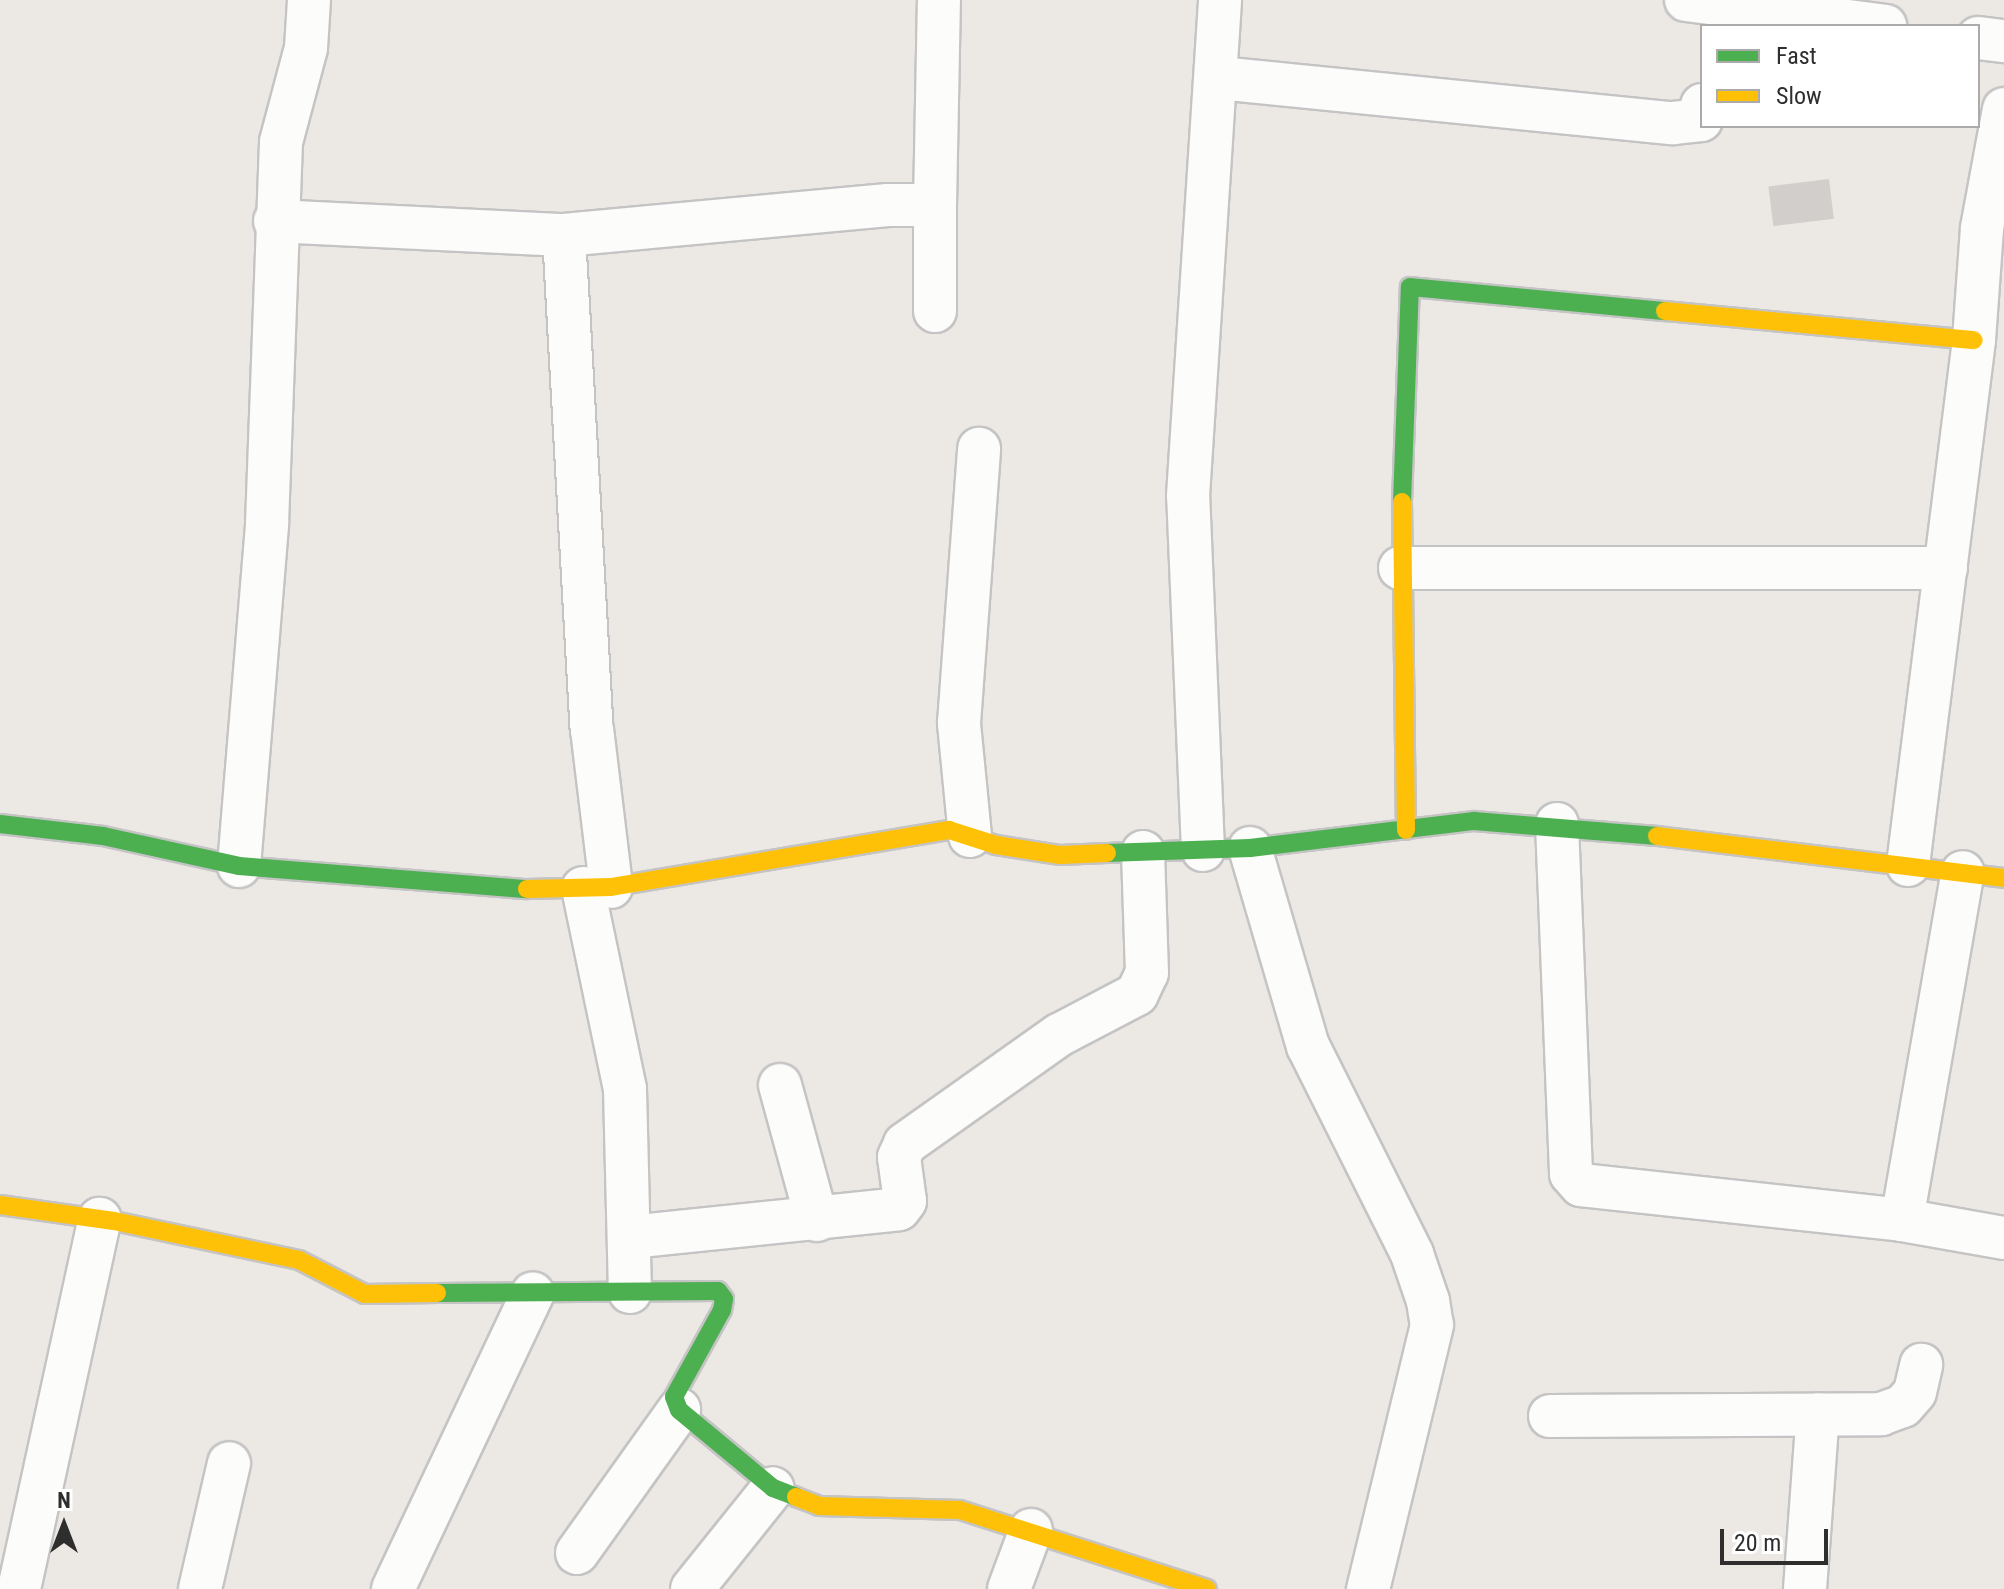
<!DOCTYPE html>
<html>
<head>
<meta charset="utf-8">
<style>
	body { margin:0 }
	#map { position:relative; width:2004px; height:1589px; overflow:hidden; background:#ece8e4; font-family:"Roboto Condensed",sans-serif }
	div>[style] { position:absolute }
	.building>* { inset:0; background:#d1cecb; transform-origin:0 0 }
	.roads { filter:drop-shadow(2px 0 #c5c4c5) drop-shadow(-2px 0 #c5c4c5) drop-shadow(0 2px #c5c4c5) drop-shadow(0 -2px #c5c4c5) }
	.street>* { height:42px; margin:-21px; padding:0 21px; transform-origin:21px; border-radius:21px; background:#fcfcfb }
	.fast>* { height:18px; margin:-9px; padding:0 9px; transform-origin:9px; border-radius:9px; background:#4caf50 }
	.slow>* { height:18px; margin:-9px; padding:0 9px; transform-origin:9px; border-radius:9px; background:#ffc107 }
	span { translate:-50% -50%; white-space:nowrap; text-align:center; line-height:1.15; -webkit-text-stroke:8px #fff; paint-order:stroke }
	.legend { position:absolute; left:1700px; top:24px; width:280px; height:104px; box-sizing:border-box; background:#fff; border:2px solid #ababab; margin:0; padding:10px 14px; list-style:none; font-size:24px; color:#2e2e2e }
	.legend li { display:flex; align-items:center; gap:16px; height:40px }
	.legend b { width:40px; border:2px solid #ababab }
	.north { position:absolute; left:24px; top:1485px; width:80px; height:80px; -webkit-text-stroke:6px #fff; paint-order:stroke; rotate:0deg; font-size:22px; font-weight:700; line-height:32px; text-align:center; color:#2e2e2e }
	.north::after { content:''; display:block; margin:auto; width:28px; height:36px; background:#2e2e2e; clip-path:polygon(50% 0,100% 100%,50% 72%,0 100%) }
	.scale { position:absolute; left:1720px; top:1529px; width:108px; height:36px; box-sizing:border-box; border:4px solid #2e2e2e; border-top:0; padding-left:10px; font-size:24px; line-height:28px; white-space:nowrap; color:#2e2e2e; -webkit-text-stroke:6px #fff; paint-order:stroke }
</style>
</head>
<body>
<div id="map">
	<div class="building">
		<div style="left:1829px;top:179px;width:40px;height:61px;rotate:83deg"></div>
	</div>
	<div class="roads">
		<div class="street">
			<div style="left:1686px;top:0;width:201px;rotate:7.4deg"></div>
			<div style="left:1978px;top:38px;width:26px;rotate:7deg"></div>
			<div style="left:1219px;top:78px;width:456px;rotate:5.7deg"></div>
			<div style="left:1673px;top:123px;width:28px;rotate:-6deg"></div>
			<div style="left:1701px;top:120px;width:15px;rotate:-86deg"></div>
			<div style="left:275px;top:221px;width:289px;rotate:2.8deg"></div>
			<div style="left:564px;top:235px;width:495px;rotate:86.8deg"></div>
			<div style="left:592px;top:729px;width:159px;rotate:83.1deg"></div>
			<div style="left:564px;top:235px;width:325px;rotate:-5.3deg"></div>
			<div style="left:888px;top:205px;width:47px"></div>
			<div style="left:935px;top:205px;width:205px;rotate:-88.9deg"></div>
			<div style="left:935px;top:311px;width:106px;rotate:-90deg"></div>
			<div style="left:1400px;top:568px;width:546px"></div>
			<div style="left:1557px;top:824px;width:350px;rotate:87.7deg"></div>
			<div style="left:1571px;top:1174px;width:15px;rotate:48deg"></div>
			<div style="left:1581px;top:1185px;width:323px;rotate:6.2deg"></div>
			<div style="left:1902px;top:1220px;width:104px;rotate:10deg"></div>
			<div style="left:970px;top:836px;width:114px;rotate:-95.6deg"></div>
			<div style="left:959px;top:723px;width:275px;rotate:-85.8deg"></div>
			<div style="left:1250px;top:848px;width:206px;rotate:73.7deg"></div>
			<div style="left:1308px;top:1046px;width:233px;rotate:63.4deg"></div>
			<div style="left:1412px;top:1254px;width:50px;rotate:71.2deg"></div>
			<div style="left:1428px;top:1301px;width:24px;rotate:81deg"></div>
			<div style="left:1432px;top:1325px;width:272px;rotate:103.6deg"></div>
			<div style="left:1203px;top:850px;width:354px;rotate:-92.4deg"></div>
			<div style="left:1188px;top:496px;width:497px;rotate:-86.3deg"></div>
			<div style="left:1908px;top:865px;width:529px;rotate:-82.83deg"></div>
			<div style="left:1974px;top:340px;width:112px;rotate:-85.9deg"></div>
			<div style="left:1982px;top:228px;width:121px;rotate:-79.5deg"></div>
			<div style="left:239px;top:866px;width:343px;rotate:-85.3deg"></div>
			<div style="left:267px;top:524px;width:382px;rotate:-87.9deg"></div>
			<div style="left:281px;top:142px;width:97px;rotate:-75.1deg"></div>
			<div style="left:306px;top:48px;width:48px;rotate:-86.4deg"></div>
			<div style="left:583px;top:888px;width:205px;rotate:78.2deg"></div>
			<div style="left:625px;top:1089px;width:203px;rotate:88.6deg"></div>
			<div style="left:780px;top:1085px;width:140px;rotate:74.7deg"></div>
			<div style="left:1902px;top:1220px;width:353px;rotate:-80.1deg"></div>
			<div style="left:630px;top:1237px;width:270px;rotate:-5.9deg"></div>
			<div style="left:899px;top:1209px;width:10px;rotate:-53deg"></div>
			<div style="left:905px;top:1201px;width:44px;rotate:-97.8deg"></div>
			<div style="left:899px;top:1157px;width:14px;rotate:-65deg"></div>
			<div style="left:905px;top:1144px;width:189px;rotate:-35.3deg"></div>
			<div style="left:1059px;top:1035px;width:88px;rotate:-27.7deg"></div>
			<div style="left:1137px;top:994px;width:23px;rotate:-65deg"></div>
			<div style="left:1147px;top:973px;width:121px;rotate:-91.9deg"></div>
			<div style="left:1550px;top:1416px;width:331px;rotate:-0.3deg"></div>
			<div style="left:1881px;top:1414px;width:23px;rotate:-20deg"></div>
			<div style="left:1903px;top:1406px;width:18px;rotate:-49deg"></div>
			<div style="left:1915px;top:1392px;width:28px;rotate:-77deg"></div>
			<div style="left:577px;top:1553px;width:176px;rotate:-54.5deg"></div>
			<div style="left:19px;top:1589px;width:379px;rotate:-77.7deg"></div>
			<div style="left:200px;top:1589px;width:129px;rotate:-77deg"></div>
			<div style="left:393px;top:1589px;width:327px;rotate:-64.7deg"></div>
			<div style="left:692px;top:1589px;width:129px;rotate:-51.3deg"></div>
			<div style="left:1009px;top:1589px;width:63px;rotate:-69.6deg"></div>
			<div style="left:1805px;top:1589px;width:175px;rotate:-85.8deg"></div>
		</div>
		<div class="fast">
			<div style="left:1402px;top:502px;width:215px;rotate:-87.9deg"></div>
			<div style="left:1410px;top:287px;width:256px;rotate:5.4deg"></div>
			<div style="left:0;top:824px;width:104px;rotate:6.6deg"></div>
			<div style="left:103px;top:836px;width:139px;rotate:12.4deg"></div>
			<div style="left:239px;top:866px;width:289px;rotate:4.6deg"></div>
			<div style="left:1107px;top:853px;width:143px;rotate:-2deg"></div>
			<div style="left:1250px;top:848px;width:226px;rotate:-6.9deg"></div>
			<div style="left:1474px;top:821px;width:184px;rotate:4.7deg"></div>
			<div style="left:437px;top:1293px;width:281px;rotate:-0.4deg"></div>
			<div style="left:718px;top:1291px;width:10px;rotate:53deg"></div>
			<div style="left:724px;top:1299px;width:11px;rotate:100deg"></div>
			<div style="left:722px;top:1310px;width:99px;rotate:118.9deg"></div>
			<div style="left:674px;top:1397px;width:14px;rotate:69deg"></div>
			<div style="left:679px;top:1410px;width:122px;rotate:39.7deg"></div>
			<div style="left:773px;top:1488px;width:25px;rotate:21deg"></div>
		</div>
		<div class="slow">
			<div style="left:1665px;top:311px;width:310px;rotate:5.4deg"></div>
			<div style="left:1402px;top:502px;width:328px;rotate:89.3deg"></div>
			<div style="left:1657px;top:836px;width:350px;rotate:6.9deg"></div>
			<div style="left:527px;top:889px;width:84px;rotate:-1.4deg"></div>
			<div style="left:611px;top:887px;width:343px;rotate:-9.6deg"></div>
			<div style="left:949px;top:830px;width:49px;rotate:17.7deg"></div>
			<div style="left:996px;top:845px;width:65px;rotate:8.9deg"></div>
			<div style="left:1060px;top:855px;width:47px;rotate:-2.4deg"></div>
			<div style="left:0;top:1205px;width:115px;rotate:8deg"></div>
			<div style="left:114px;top:1221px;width:189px;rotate:11.9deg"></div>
			<div style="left:299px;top:1260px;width:74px;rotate:27.3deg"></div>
			<div style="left:365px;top:1294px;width:72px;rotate:-0.8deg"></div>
			<div style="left:796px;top:1497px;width:25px;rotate:21deg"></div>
			<div style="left:819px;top:1506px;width:141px;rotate:1.6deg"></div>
			<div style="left:960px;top:1510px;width:259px;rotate:17.7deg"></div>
		</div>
	</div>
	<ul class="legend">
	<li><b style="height:10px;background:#4caf50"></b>Fast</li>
	<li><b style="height:10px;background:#ffc107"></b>Slow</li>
	</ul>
	<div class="north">N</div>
	<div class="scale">20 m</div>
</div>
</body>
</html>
